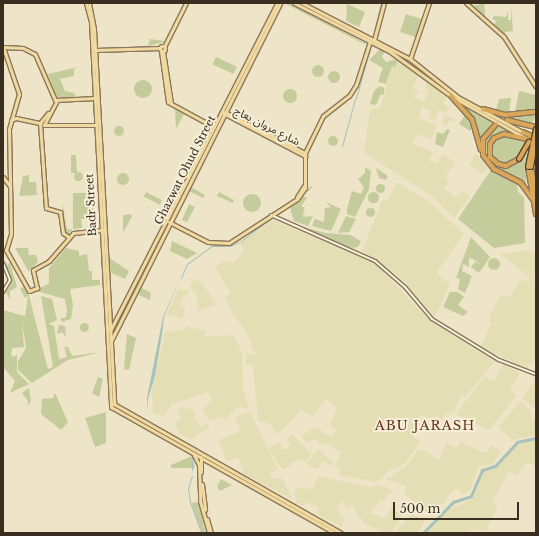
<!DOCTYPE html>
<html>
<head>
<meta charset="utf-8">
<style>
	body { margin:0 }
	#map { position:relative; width:539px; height:536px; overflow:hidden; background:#eee4c7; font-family:"Libre Baskerville","Noto Sans Arabic",serif }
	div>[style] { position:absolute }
	.farmland>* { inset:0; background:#e4deb4 }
	.green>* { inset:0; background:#c5cc9b; transform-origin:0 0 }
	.round { border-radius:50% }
	.water>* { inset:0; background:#a8c2bb }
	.stream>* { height:1px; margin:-0.5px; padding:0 0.5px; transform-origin:0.5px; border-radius:0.5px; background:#a8c2bb }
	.river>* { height:3px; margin:-1.5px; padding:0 1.5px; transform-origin:1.5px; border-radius:1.5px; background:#a8c2bb }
	.roads { filter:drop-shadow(1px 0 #8a765c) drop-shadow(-1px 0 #8a765c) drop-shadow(0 1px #8a765c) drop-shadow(0 -1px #8a765c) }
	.minor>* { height:2px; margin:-1px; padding:0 1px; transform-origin:1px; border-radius:1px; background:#f9f1da }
	.major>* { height:3px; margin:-1.5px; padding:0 1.5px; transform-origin:1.5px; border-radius:1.5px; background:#f0daa0 }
	.major>.ring { margin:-1.5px; padding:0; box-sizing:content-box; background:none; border:3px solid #f0daa0; border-radius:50% }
	.highway>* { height:4px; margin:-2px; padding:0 2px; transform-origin:2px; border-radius:2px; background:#dba85a }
	.bridges { filter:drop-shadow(1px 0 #584430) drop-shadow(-1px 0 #584430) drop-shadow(0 1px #584430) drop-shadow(0 -1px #584430) }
	.highway-bridge>* { height:4px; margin:-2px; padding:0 2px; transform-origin:2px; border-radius:2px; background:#dba85a }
	span { translate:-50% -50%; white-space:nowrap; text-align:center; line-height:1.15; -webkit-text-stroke:4px #f6eed7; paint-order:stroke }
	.street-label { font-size:11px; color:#3a2e20 }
	.quarter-label { font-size:13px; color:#663120; letter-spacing:1px }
	.frame { position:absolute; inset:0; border:4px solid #3a2e20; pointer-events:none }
	.scale { position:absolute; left:393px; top:502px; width:126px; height:18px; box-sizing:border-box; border:2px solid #3a2e20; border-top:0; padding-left:5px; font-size:12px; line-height:14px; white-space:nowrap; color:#3a2e20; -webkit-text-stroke:3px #f6eed7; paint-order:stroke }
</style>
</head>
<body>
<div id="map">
	<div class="farmland">
		<div style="clip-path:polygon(399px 58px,419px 74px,413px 88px,418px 92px,414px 97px,424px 102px,429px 90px,425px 89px,426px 80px,447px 97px,443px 103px,449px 108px,446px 114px,439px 110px,435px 120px,429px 118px,431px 111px,422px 107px,419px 118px,437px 126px,431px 140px,418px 134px,412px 144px,433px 152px,429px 160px,438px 163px,442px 155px,456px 162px,446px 175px,448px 182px,444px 188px,455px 197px,463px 191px,470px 196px,454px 218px,434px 197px,364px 153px,370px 109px,380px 109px,392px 66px,395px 67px)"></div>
		<div style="clip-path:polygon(445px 115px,456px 120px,455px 122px,449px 120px,447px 126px,441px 123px)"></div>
		<div style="clip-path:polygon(476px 154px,488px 166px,483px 174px,469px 164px)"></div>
		<div style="clip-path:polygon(396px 182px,428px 201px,464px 234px,436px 273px,450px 284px,435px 317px,401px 278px,362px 251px,383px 199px,388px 201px)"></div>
		<div style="clip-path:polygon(273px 220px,375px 263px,430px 321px,495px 361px,465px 397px,461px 394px,454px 413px,446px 413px,442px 419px,435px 416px,433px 421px,421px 415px,413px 428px,413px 437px,421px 441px,405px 464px,390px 470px,377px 482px,339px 475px,340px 468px,335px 466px,342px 453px,328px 444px,321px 445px,316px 439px,308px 443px,301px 436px,315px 427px,332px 437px,336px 430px,330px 425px,337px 409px,326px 399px,313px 416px,301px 410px,277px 435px,270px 424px,258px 420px,253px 365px,246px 364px,246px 354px,255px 354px,246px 331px,232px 313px,225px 296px,231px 294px,215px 267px,223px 261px,234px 262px,244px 251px,240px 244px)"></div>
		<div style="clip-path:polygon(529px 250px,536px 253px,536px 358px,527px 368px,480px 347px,491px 325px,489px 315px,500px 296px,510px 296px,522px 279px,530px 283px,529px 277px,500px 254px)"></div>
		<div style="clip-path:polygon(198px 279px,205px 287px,216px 305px,197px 311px,197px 295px,190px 288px,191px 283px)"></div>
		<div style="clip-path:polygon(178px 289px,189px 291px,189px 295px,183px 295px,180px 306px,185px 308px,182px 318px,167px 314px)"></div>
		<div style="clip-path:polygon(185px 326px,205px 331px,205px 337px,234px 335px,242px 353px,243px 391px,249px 408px,238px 407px,225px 420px,222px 416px,210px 421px,203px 410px,212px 400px,208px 392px,172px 404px,164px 416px,153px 413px,152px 391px,165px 332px,185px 330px)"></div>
		<div style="clip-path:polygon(503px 364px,520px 373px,510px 390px,517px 395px,490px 430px,455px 414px,485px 377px,494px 381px)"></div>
		<div style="clip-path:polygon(536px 379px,536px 406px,533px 407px,522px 398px)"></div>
		<div style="clip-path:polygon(520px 401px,531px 411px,532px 422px,536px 418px,536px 435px,513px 440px,498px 427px)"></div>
		<div style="clip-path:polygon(180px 406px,185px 410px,190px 407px,196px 415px,193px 418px,202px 427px,207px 423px,209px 427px,192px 439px,180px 434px,174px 423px,182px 418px,177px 411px)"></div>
		<div style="clip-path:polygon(250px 412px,277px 469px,270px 473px,273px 479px,282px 478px,292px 499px,244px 474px,239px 458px,227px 461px,219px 440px,241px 431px,235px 417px)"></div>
		<div style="clip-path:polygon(292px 434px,311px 454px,306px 461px,298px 460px,283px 470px,268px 449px,279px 442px,284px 450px,291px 445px,286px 439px)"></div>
		<div style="clip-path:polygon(536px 441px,536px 467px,528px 462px,516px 476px,509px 471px,492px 502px,497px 506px,486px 531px,472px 529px,467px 533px,427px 533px,447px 510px,473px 499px,483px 472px,496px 468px,503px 456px,523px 442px)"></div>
		<div style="clip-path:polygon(461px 442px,486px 454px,491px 445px,501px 451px,493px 464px,479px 466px,469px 491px,464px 494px,456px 488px,432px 515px,404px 494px,407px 487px,386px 479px,406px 467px,417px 451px,422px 449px,439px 460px,447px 443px,457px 448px)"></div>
		<div style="clip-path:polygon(318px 449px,334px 463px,331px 466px,324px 461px,317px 469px,306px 464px)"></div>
		<div style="clip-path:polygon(319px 476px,368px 487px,380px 485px,394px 491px,387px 494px,385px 501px,380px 500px,370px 513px,386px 519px,391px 508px,402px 514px,397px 524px,391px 533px,377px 533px,379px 530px,363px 523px,353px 506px,347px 508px,342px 501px,337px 510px,345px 518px,341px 527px,316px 513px,318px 508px,307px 502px,303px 506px,296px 502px,295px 490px,302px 487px,312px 490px)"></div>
		<div style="clip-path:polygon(412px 514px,425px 521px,417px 533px,394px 533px)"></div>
	</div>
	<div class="green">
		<div style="clip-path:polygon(284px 3px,291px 3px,366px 44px,364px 44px)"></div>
		<div style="clip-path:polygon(347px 4px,365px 12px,359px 27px,346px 21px)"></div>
		<div style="clip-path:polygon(484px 4px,486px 22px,470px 6px)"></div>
		<div style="clip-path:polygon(511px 6px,513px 31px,505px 32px,505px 35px,493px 27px,496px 21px,492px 19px,494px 16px,506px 17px,508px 11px,508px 20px,511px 20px)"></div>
		<div style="left:406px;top:14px;width:16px;height:19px;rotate:18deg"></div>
		<div style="clip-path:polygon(150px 39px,164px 41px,164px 42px,148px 46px)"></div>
		<div style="clip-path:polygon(381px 48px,385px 50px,382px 57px,386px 62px,399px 58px,395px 67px,392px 66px,386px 84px,378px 82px,383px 68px,369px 60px)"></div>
		<div style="left:216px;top:57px;width:23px;height:8px;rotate:25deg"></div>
		<div class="round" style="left:312px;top:65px;width:12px;height:12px"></div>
		<div style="clip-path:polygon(78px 67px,74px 69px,74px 76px,60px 79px,65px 91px,75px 93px,75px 97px,56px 97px,48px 74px)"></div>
		<div class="round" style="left:328px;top:71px;width:12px;height:12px"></div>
		<div class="round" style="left:134px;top:80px;width:18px;height:18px"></div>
		<div style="clip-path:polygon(380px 86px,384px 88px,384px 95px,381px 94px,376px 105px,370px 104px,374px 91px)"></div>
		<div class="round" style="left:283px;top:89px;width:14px;height:14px"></div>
		<div style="clip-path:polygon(519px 91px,536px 95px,536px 108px,515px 112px)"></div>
		<div style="clip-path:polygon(511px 98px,509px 112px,496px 110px,499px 99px)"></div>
		<div style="clip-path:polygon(464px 106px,493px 121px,482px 138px,480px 139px,474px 120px)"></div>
		<div style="clip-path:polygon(175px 109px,184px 114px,176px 129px)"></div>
		<div style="clip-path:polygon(536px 113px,533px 123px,498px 116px,499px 116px)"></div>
		<div style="clip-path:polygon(465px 115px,472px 128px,470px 131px,459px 124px)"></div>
		<div style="clip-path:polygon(498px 125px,510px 131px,493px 137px,488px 144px,490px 158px,497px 165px,509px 166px,527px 151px,526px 185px,488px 160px,484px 141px)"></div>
		<div class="round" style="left:114px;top:126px;width:10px;height:10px"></div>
		<div style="clip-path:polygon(447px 129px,450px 130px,443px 147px,435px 144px,437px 132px,443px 134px)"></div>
		<div class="round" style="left:328px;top:136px;width:10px;height:10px"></div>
		<div style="clip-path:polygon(499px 137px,515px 137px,527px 143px,518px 158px,506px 164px,499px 163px,491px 155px,491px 145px)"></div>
		<div style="clip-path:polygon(76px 155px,77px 173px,71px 173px,71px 155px)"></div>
		<div style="clip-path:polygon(365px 167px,371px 171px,369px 189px,355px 217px,347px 214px,347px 209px,352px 191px,361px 194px,364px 187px,358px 179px,365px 173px)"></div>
		<div style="clip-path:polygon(376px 168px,388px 176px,386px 180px,379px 178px)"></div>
		<div style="clip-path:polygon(491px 170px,517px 184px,518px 192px,524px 197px,525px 243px,494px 248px,458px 219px)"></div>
		<div class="round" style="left:73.5px;top:171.5px;width:9px;height:9px"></div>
		<div class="round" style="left:117px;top:173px;width:12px;height:12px"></div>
		<div style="clip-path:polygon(29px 175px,29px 182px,36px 182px,37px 195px,19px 196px,23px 176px)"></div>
		<div class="round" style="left:375.5px;top:183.5px;width:9px;height:9px"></div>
		<div style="clip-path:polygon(191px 187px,205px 195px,203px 198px,189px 191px)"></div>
		<div class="round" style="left:367.5px;top:191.5px;width:11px;height:11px"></div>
		<div style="left:146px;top:192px;width:18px;height:5px;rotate:27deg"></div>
		<div style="clip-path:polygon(219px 192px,234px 200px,233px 203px,217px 196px)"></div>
		<div style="clip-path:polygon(73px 193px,96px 193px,92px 219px,81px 219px,82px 228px,73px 229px)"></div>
		<div class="round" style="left:243px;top:194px;width:18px;height:18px"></div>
		<div style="clip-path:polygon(303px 196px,307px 198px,301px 206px,305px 208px,302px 216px,305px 213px,303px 217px,313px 216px,308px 226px,294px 221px,291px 212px,291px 207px)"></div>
		<div style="clip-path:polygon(62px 201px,67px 229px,72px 229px,69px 234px,64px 232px)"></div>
		<div style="clip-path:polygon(326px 202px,341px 209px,331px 231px,312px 226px,315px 219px,324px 222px,325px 208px,331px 207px)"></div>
		<div style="clip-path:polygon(189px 204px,195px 207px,187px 222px,182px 220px)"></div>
		<div class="round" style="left:365.5px;top:207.5px;width:9px;height:9px"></div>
		<div style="clip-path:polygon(131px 214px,132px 216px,123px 233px,123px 215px)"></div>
		<div style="clip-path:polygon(346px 216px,356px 219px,349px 232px,338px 233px)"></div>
		<div style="clip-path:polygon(292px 224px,326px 233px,350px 235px,361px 241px,358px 247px,352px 248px)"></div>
		<div style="clip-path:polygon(471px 237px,490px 257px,479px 273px,471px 267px,475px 262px,481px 265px,473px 259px,469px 258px,469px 267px,463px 264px,462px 271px,472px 276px,465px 293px,458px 289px,460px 279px,456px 278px)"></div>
		<div style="clip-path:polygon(172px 241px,197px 253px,187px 259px,170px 251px)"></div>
		<div style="clip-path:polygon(15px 248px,28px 248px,29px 255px,36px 255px,38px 262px,29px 272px)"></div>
		<div style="clip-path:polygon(66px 248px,79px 251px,79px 256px,87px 254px,89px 271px,92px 271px,92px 280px,100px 280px,100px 285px,70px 289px,73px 305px,71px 319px,62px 322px,60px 319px,66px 317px,67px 311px,65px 299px,36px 291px,49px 283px,49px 268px)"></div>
		<div style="clip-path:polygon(108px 257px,129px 271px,125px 279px,109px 272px)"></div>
		<div class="round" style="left:488px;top:258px;width:12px;height:12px"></div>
		<div style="clip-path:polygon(10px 263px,17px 287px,10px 291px,10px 300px,6px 292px,11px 284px,6px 265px)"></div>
		<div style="clip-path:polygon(23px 287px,29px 296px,48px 369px,53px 367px,41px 296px,52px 299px,57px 320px,49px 324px,54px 326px,59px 359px,67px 357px,64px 347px,68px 347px,72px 356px,101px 352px,68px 360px,32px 383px,18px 370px,18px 361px,26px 348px,22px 322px,24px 347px,12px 348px,11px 354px,13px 357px,17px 355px,17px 372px,29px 384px,10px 393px,15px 381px,3px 367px,3px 310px,25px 316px,28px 296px,25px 298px,20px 289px)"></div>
		<div style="clip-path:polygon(140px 287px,151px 293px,150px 300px,137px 294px)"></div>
		<div style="clip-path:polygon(450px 292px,458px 292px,464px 297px,458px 305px,468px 312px,463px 316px,443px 307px)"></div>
		<div class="round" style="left:79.5px;top:322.5px;width:9px;height:9px"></div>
		<div style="clip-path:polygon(59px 325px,65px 326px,66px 337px,62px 332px,57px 334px)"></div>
		<div style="clip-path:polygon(127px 334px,136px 338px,129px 370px,124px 369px)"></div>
		<div style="clip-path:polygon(98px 377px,103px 379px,99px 397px,92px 393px)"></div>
		<div style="clip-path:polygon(29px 388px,31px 401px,27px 406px,28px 401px,22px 393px)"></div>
		<div style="clip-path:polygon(55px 393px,68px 422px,61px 430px,41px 414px,42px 399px,53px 398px)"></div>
		<div style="clip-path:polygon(106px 412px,106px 443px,95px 447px,85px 418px)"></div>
		<div style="clip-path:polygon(192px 456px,195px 468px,171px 468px,171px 465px)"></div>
		<div style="clip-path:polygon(221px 479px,232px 485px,220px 491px,217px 486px)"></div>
		<div style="clip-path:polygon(199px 502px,204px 527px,206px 533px,202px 533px,191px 503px)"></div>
	</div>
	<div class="water">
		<div style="clip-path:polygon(181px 276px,164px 317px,162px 334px,155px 376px,148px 399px,147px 412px,147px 398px,163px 317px)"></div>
	</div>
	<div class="stream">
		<div style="left:374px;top:31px;width:29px;rotate:-76deg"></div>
		<div style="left:356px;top:98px;width:55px;rotate:-74.2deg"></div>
		<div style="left:342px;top:146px;width:49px;rotate:-74.5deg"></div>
		<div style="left:308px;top:190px;width:5px;rotate:-53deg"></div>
		<div style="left:276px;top:216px;width:38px;rotate:-40deg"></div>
		<div style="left:181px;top:278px;width:15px;rotate:-67deg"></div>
		<div style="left:187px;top:264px;width:31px;rotate:-36deg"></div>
		<div style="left:212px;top:246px;width:18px"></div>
		<div style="left:230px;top:246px;width:12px;rotate:-24deg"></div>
		<div style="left:241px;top:241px;width:39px;rotate:-37deg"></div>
		<div style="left:192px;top:458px;width:12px;rotate:90deg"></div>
		<div style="left:192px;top:476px;width:13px;rotate:108deg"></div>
		<div style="left:188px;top:488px;width:14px;rotate:82deg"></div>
		<div style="left:190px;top:502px;width:33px;rotate:70deg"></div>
	</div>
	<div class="river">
		<div style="left:423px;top:533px;width:43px;rotate:-45.9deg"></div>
		<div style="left:453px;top:502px;width:19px;rotate:-18deg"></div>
		<div style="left:471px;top:496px;width:28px;rotate:-67deg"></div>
		<div style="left:482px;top:470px;width:14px;rotate:-17deg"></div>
		<div style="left:495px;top:466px;width:33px;rotate:-47deg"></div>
		<div style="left:517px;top:442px;width:19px;rotate:-12deg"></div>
	</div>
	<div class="roads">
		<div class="minor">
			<div style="left:271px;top:215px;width:114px;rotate:23.9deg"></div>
			<div style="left:375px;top:261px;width:40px;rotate:41deg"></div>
			<div style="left:405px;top:287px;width:42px;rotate:49.8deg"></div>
			<div style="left:432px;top:319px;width:79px;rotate:31.5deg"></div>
			<div style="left:499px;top:360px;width:40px;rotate:21deg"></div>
			<div style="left:3px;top:263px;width:18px;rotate:68deg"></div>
			<div style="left:10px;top:280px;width:14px;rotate:120deg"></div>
		</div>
		<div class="major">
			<div style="left:86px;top:3px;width:20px;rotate:75deg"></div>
			<div style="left:91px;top:22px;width:386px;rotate:87deg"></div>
			<div style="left:89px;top:3px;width:26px;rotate:79deg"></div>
			<div style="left:94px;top:29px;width:376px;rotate:86.9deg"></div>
			<div style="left:114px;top:404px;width:261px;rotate:29.6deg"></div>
			<div style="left:294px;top:3px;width:106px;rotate:26.8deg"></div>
			<div style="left:389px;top:51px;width:77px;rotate:36deg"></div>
			<div style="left:451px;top:96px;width:95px;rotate:29.5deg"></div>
			<div style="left:302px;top:3px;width:122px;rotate:27.4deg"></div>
			<div style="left:410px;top:59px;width:61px;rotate:38.4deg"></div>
			<div style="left:458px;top:97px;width:75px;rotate:28.6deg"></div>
			<div style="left:466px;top:3px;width:51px;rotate:41.8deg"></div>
			<div style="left:504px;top:37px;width:59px;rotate:57.4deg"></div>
			<div style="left:374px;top:40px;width:38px;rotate:-75deg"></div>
			<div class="ring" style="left:160.5px;top:46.5px;width:2px;height:2px"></div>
			<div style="left:3px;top:47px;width:50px;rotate:71.2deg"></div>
			<div style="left:19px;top:94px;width:37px;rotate:106deg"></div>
			<div style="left:9px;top:130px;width:104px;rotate:88.9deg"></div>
			<div style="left:11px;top:234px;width:17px;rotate:107deg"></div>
			<div style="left:6px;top:250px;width:47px;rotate:60.7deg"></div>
			<div style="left:29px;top:291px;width:9px;rotate:-21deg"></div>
			<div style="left:37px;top:288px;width:18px;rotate:-103deg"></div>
			<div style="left:33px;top:270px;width:18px;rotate:-29deg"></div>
			<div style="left:49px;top:261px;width:37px;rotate:-49deg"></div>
			<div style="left:73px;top:233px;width:29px;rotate:-6deg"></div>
			<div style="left:3px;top:47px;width:20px;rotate:3deg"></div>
			<div style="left:23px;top:48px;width:13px;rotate:27deg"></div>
			<div style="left:35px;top:54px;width:50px;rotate:66.5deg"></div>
			<div style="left:55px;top:100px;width:41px;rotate:-2.8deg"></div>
			<div style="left:164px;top:47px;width:49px;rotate:-63.4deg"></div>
			<div style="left:95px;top:50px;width:65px;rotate:-1.8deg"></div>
			<div style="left:161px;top:51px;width:51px;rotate:82.2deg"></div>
			<div style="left:168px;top:102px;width:52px;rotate:28.5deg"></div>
			<div style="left:163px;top:51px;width:53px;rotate:81.3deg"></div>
			<div style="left:410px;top:59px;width:59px;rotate:-71.3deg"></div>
			<div style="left:225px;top:112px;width:90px;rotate:27.1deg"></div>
			<div style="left:223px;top:113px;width:93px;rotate:27.7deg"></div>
			<div style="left:11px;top:120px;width:5px;rotate:-22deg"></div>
			<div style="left:16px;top:118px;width:25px;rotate:12deg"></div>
			<div style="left:40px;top:123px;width:85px;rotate:86deg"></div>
			<div style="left:46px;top:208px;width:15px;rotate:16deg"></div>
			<div style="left:60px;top:212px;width:21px;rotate:82deg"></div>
			<div style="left:63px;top:233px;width:7px;rotate:34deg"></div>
			<div style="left:40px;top:123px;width:13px;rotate:-51deg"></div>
			<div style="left:44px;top:125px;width:52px"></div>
			<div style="left:44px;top:125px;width:27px;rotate:-62deg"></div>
			<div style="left:3px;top:177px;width:10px;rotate:53deg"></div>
			<div style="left:297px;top:197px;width:13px;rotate:-58deg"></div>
			<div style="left:169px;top:222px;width:44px;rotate:27.1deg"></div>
			<div style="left:208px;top:242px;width:21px;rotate:3deg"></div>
			<div style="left:229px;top:243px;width:81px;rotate:-32.9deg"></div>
			<div style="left:297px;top:199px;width:14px;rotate:-54deg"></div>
			<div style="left:305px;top:188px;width:35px;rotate:-90deg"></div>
			<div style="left:305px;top:153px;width:41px;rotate:-64.1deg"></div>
			<div style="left:323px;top:116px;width:33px;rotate:-38deg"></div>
			<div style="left:349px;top:96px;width:13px;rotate:-58deg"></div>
			<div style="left:356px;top:85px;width:46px;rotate:-72.3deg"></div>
			<div style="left:110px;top:331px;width:368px;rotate:-63deg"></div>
			<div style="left:111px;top:341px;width:378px;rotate:-63.4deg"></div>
			<div style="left:111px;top:407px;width:257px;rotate:29.4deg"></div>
			<div style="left:194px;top:455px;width:11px;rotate:63deg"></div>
			<div style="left:199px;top:465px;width:36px;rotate:88deg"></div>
			<div style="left:200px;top:501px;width:33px;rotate:74deg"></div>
			<div style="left:201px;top:457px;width:15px;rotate:90deg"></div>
			<div style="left:202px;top:484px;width:26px;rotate:83deg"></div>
			<div style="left:207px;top:519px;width:15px;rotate:74deg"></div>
		</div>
		<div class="highway">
			<div style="left:451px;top:96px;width:31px;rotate:48deg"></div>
			<div style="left:472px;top:119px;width:32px;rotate:74deg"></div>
			<div style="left:483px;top:109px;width:23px;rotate:15deg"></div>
			<div style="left:505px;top:115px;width:31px;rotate:-6deg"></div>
			<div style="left:507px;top:120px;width:30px;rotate:14deg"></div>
			<div style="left:496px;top:124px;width:20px;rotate:131deg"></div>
			<div style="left:483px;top:139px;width:16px;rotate:90deg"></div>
			<div style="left:483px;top:155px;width:18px;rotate:52deg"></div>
			<div style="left:494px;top:169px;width:30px;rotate:27deg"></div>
			<div style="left:521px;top:183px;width:19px;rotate:54deg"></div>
			<div style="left:523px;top:132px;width:14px;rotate:25deg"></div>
			<div style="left:519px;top:159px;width:15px;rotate:152deg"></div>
			<div style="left:506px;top:166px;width:8px;rotate:-166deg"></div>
			<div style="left:498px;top:164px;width:11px;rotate:-139deg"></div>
			<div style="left:490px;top:157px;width:13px;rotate:-90deg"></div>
			<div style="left:490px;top:144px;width:7px;rotate:-56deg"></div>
			<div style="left:494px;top:138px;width:11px;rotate:-22deg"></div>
			<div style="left:504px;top:134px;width:25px;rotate:12deg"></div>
			<div style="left:528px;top:167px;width:48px;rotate:80.3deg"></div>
			<div style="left:531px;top:167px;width:28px;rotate:80deg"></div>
		</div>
	</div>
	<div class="bridges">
		<div class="highway-bridge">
			<div style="left:519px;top:159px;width:20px;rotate:-60deg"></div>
			<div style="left:528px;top:167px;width:39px;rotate:-78deg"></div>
			<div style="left:531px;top:167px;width:29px;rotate:-80deg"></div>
		</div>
	</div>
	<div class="street-label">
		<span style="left:267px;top:126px;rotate:27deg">شارع مروان بعاج</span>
		<span style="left:185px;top:170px;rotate:-63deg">Ghazwat Ohud Street</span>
		<span style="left:91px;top:205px;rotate:-93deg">Badr Street</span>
	</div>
	<div class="quarter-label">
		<span style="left:425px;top:426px">ABU JARASH</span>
	</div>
	<div class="frame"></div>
	<div class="scale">500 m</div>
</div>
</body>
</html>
